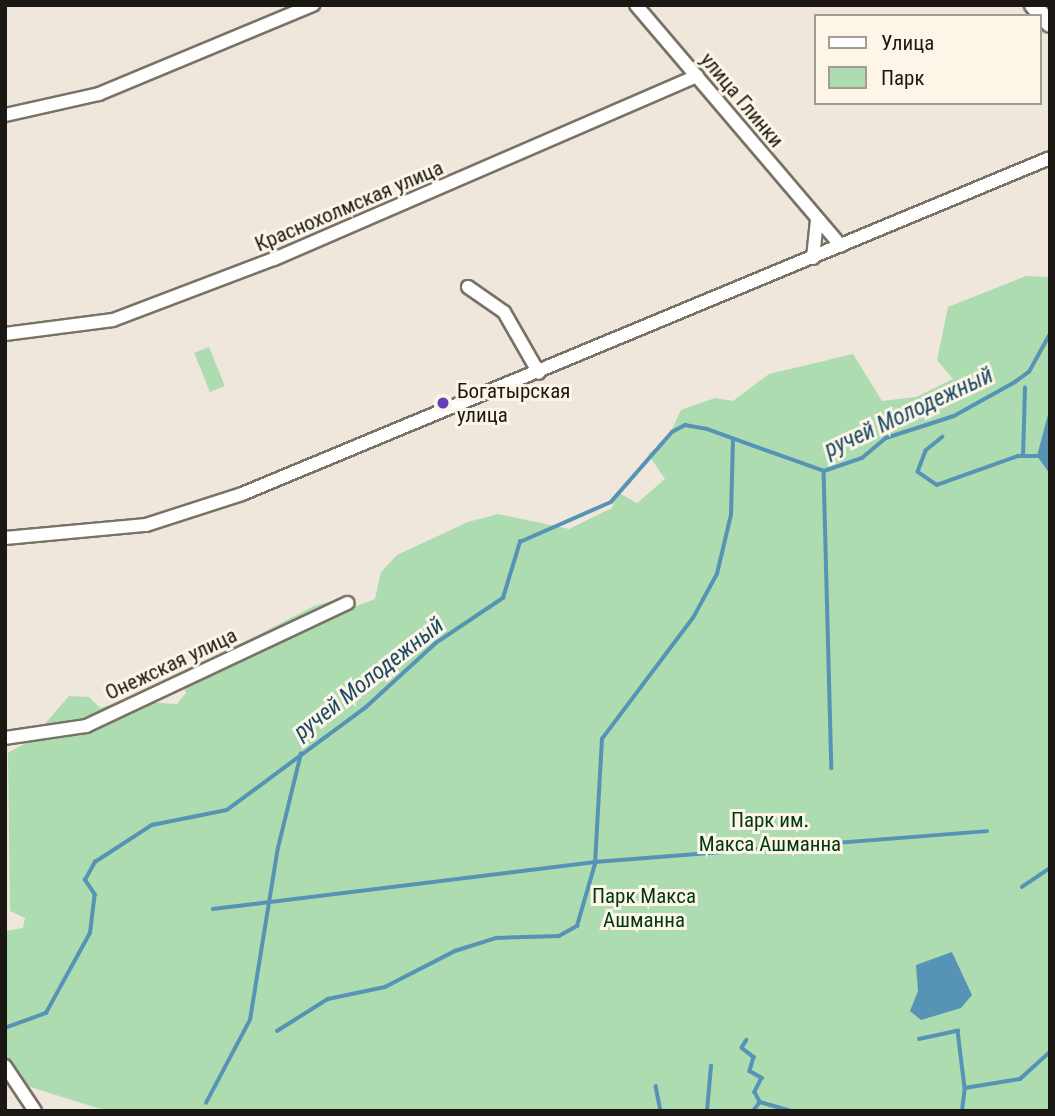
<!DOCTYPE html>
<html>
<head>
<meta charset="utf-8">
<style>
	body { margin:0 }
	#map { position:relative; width:1055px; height:1116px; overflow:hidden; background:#efe7db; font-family:"Roboto Condensed",sans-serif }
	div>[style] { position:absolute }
	.green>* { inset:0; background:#acdcaf; transform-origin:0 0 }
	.water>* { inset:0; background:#5793b5 }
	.stream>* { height:3.5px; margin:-1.75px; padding:0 1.75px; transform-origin:1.75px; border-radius:1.75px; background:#5793b5 }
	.roads { filter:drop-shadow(2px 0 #797267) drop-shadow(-2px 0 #797267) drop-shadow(0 2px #797267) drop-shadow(0 -2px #797267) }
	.minor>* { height:12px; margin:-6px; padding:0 6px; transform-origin:6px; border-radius:6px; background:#fff }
	.major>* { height:16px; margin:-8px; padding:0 8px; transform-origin:8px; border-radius:8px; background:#fff }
	.dots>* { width:19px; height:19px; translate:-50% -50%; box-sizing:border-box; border:4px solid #fcf5e8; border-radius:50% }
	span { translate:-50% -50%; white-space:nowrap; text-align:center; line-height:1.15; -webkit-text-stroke:6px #fcf5e8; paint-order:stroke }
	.street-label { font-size:21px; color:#1b1814 }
	.poi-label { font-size:21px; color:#1b1814 }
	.left { translate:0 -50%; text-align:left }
	.park-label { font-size:21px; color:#01390e }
	.water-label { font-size:23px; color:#1c4c65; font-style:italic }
	.frame { position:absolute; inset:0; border:7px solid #1b1814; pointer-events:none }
	.legend { position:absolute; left:814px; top:14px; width:228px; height:91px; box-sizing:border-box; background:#fcf5e8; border:2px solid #a29d93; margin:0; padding:9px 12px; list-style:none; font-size:21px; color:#1b1814 }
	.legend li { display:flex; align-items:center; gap:14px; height:35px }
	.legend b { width:35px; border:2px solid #a29d93 }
</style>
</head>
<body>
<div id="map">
	<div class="green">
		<div style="clip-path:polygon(1026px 276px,1050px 277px,1050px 1111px,107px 1111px,24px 1085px,5px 1071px,5px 931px,23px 928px,25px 918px,10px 911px,8px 753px,31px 740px,69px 696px,89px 697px,100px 708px,121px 701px,177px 704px,186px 693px,180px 675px,314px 606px,350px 596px,357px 606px,375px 599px,381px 572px,397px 555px,468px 522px,498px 514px,569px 529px,612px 508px,617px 492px,637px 503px,665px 479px,648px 454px,668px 438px,681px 410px,715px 398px,733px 401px,769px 374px,853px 354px,882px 401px,916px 397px,953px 379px,937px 360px,948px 307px)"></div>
		<div style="left:209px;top:347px;width:42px;height:16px;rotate:68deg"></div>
	</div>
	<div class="water">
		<div style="clip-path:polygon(1050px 407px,1050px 474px,1037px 456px)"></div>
		<div style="clip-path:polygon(952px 952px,972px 995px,961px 1008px,921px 1020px,910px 1011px,918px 991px,916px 965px)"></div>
	</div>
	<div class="stream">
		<div style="left:943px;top:437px;width:22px;rotate:141deg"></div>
		<div style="left:926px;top:451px;width:22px;rotate:111deg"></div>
		<div style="left:918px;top:472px;width:23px;rotate:34deg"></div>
		<div style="left:937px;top:485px;width:86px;rotate:-19.7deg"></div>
		<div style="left:1018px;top:456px;width:19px"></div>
		<div style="left:1023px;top:456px;width:68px;rotate:-88.3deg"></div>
		<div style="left:824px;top:471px;width:297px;rotate:88.5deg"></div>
		<div style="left:1022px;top:887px;width:34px;rotate:-34deg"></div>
		<div style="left:213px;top:909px;width:385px;rotate:-7deg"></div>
		<div style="left:595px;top:862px;width:393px;rotate:-4.5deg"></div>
		<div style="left:5px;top:1028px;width:44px;rotate:-20.1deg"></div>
		<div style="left:46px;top:1013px;width:91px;rotate:-61.2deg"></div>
		<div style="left:90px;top:933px;width:38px;rotate:-83deg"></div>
		<div style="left:95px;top:895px;width:18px;rotate:-124deg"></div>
		<div style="left:85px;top:880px;width:21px;rotate:-61deg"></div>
		<div style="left:95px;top:862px;width:68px;rotate:-33deg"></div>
		<div style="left:152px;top:825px;width:76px;rotate:-11.3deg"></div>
		<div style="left:227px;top:810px;width:172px;rotate:-36.5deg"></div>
		<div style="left:365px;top:708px;width:96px;rotate:-42.5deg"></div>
		<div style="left:436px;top:643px;width:81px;rotate:-33.9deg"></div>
		<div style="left:503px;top:598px;width:59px;rotate:-73.1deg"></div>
		<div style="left:520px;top:542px;width:99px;rotate:-23.7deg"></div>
		<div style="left:611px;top:502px;width:93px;rotate:-48.9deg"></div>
		<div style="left:672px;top:432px;width:15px;rotate:-28deg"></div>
		<div style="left:685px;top:425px;width:22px;rotate:10deg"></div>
		<div style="left:707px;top:429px;width:124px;rotate:19.7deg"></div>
		<div style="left:824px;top:471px;width:40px;rotate:-18.9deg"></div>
		<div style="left:862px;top:458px;width:31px;rotate:-40deg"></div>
		<div style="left:886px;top:438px;width:71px;rotate:-17.9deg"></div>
		<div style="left:954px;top:416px;width:70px;rotate:-29.1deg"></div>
		<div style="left:1015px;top:382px;width:17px;rotate:-36deg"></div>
		<div style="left:1029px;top:372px;width:43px;rotate:-61.1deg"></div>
		<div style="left:277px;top:1031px;width:60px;rotate:-32.1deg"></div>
		<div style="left:328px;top:999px;width:58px;rotate:-11.9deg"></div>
		<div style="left:385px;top:987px;width:79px;rotate:-27.2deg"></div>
		<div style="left:455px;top:951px;width:43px;rotate:-17.6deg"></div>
		<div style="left:496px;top:938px;width:63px;rotate:-1.8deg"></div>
		<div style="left:559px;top:936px;width:21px;rotate:-29deg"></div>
		<div style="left:577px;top:926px;width:65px;rotate:-73.8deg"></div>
		<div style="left:595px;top:864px;width:125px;rotate:-86.8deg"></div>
		<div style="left:602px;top:739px;width:151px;rotate:-53.1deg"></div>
		<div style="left:693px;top:618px;width:50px;rotate:-61.4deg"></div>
		<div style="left:717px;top:574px;width:61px;rotate:-76.7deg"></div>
		<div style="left:731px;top:515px;width:76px;rotate:-88.5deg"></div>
		<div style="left:919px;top:1039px;width:40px;rotate:-12deg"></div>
		<div style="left:958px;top:1031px;width:57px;rotate:83deg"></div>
		<div style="left:747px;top:1040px;width:9px;rotate:122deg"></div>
		<div style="left:742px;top:1048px;width:15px;rotate:37deg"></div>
		<div style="left:754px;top:1057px;width:15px;rotate:106deg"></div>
		<div style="left:750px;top:1071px;width:14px;rotate:30deg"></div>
		<div style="left:762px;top:1078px;width:16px;rotate:117deg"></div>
		<div style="left:755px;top:1092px;width:11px;rotate:63deg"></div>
		<div style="left:656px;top:1086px;width:25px;rotate:79deg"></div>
		<div style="left:206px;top:1103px;width:94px;rotate:-62.1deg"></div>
		<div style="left:250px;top:1020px;width:174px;rotate:-80.8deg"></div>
		<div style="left:278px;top:848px;width:97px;rotate:-76.3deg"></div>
		<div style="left:707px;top:1111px;width:45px;rotate:-84.9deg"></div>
		<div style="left:753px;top:1111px;width:11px;rotate:-52deg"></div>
		<div style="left:760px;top:1102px;width:33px;rotate:16deg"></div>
		<div style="left:962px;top:1111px;width:23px;rotate:-83deg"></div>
		<div style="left:965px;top:1088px;width:56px;rotate:-9.3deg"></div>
		<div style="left:1020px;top:1079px;width:40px;rotate:-42deg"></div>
	</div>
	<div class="roads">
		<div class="minor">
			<div style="left:636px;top:5px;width:316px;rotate:49.6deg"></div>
			<div style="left:5px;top:115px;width:96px;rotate:-12.6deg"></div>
			<div style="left:99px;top:94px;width:232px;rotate:-22.6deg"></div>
			<div style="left:813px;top:258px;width:39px;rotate:-84deg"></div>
			<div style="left:468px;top:287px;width:44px;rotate:34.8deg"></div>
			<div style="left:504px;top:312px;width:70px;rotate:60.2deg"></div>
			<div style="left:5px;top:334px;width:109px;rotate:-7.4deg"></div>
			<div style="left:113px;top:320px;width:172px;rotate:-20.8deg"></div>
			<div style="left:274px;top:259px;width:461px;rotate:-23.4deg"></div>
			<div style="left:5px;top:538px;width:142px;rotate:-5.3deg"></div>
			<div style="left:146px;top:525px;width:101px;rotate:-17.9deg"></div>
			<div style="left:242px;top:494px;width:875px;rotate:-22.58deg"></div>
			<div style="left:5px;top:738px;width:82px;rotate:-8.4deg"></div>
			<div style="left:86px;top:726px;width:289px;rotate:-25.2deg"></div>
			<div style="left:5px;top:1066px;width:54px;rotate:56.3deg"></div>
		</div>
		<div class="major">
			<div style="left:1033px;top:5px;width:25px;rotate:48deg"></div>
		</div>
	</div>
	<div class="dots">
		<div style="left:443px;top:403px;background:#683eb6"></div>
	</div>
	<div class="street-label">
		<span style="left:742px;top:100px;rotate:50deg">улица Глинки</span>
		<span style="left:349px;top:206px;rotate:-23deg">Краснохолмская улица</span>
		<span style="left:171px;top:664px;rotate:-25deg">Онежская улица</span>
	</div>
	<div class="poi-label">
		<span class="left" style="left:457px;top:403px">Богатырская<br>улица</span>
	</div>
	<div class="park-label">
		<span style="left:770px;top:832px">Парк им.<br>Макса Ашманна</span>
		<span style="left:644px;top:908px">Парк Макса<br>Ашманна</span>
	</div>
	<div class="water-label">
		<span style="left:909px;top:413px;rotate:-25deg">ручей Молодежный</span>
		<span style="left:369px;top:679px;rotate:-38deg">ручей Молодежный</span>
	</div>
	<div class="frame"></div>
	<ul class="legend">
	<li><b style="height:9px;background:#fff"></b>Улица</li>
	<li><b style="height:19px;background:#acdcaf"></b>Парк</li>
	</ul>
</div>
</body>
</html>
